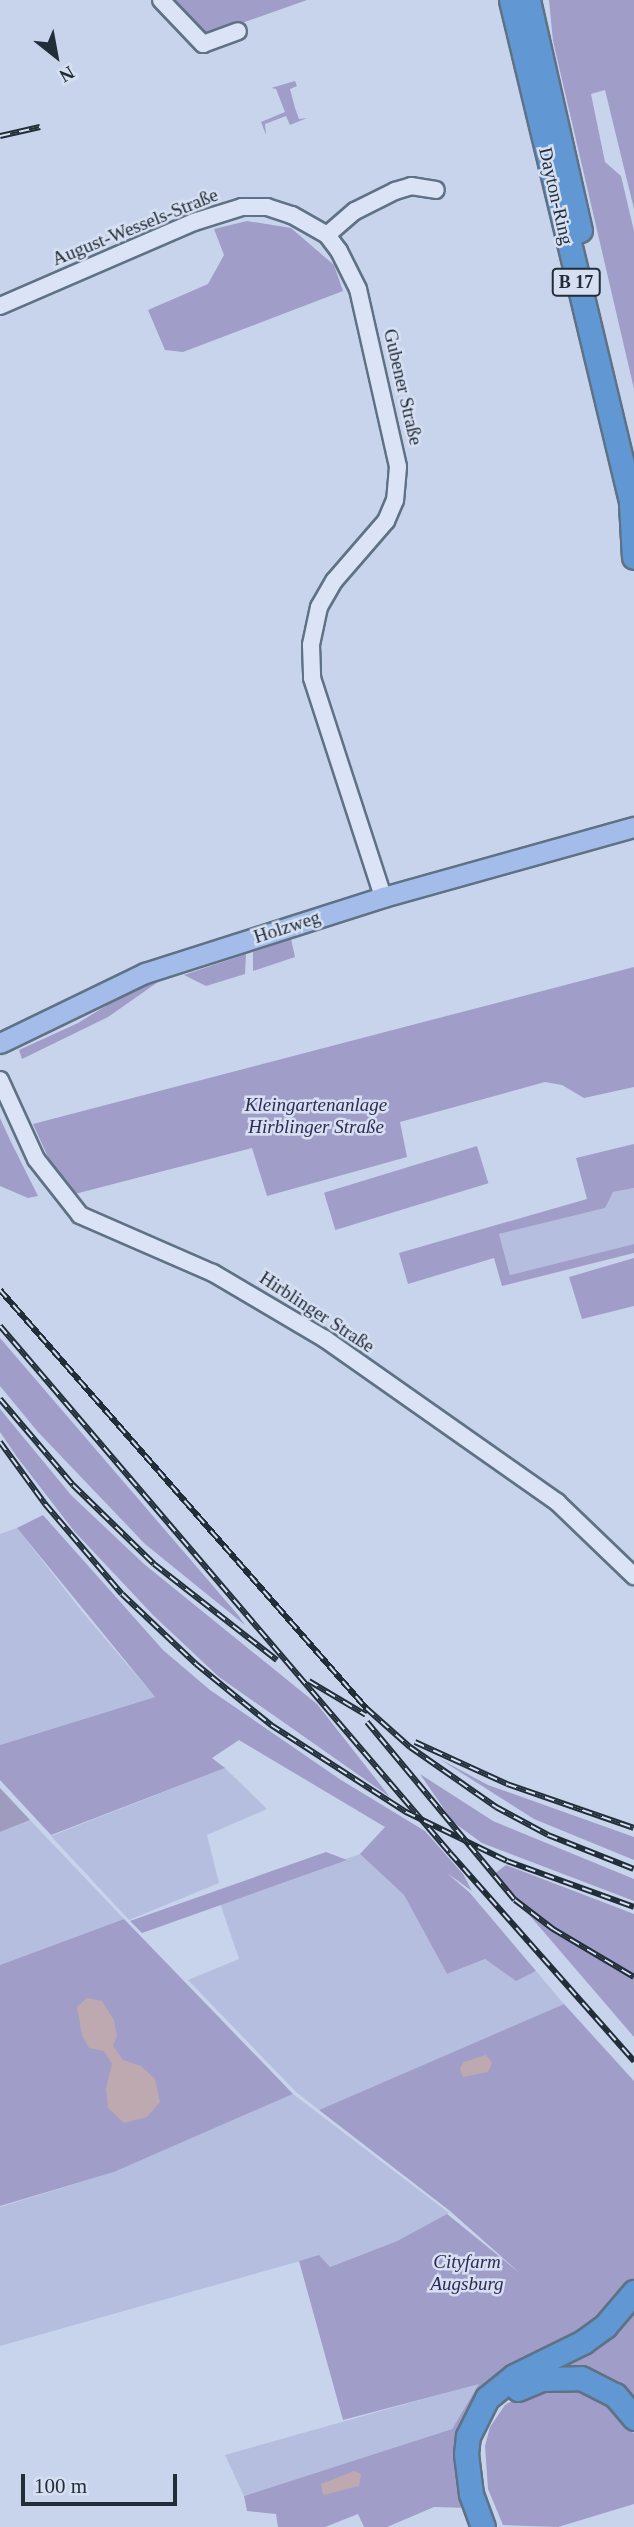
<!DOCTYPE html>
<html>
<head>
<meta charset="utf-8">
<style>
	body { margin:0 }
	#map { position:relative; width:634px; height:2527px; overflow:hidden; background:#c8d4eb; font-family:"Times New Roman",serif }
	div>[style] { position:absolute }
	.farmland>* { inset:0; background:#b6bee0 }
	.green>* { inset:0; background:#a09dc8; transform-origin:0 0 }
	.cemetery>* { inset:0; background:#9e9bbe }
	.water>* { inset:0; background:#bfa9b0 }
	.roads { filter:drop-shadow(2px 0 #5f7285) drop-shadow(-2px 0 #5f7285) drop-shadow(0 2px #5f7285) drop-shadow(0 -2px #5f7285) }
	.minor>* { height:16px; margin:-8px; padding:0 8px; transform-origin:8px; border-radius:8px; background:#dbe4f6 }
	.major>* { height:19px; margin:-9.5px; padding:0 9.5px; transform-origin:9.5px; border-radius:9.5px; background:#a4bcea }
	.highway>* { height:23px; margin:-11.5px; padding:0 11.5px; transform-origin:11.5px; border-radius:11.5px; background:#6197d2 }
	.rail>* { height:6px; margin-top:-3px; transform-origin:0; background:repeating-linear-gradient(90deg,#d7e0f3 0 10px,#212d37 0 20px); box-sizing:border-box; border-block:2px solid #212d37 }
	span { translate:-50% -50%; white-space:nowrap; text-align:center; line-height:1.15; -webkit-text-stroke:5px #d7e0f3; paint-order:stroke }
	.shield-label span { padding:2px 5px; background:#d7e0f3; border:2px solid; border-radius:5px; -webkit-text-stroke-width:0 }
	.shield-label { font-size:18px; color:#212d37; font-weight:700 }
	.street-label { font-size:19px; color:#212d37 }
	.park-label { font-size:19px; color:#322951; font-style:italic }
	.north { position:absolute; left:21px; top:21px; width:70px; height:70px; -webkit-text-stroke:5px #d7e0f3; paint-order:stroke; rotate:149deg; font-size:19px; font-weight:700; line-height:28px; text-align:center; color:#212d37 }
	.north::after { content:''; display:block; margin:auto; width:24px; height:32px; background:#212d37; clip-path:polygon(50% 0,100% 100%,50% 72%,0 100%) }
	.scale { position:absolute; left:21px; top:2474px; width:156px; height:32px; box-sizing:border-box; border:4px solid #212d37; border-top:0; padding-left:9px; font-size:21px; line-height:24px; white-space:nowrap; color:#212d37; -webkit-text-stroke:5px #d7e0f3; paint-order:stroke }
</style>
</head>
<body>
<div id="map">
	<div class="farmland">
		<div style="clip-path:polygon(634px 1188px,634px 1244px,510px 1275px,499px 1234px,604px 1208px,613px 1192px)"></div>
		<div style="clip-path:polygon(17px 1528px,84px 1614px,155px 1697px,0 1745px,0 1534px)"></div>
		<div style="clip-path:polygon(225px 1768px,267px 1809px,207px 1835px,219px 1883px,129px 1920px,51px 1836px)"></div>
		<div style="clip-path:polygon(30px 1820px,124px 1919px,0 1965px,0 1832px)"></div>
		<div style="clip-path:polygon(360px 1854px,404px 1895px,447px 1974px,485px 1959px,516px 1980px,536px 1971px,564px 2004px,319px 2110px,296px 2092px,188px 1980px,239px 1959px,220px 1903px)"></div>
		<div style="clip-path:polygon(293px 2094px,449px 2213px,397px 2241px,330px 2267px,318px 2256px,0 2346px,0 2207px,114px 2172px)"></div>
		<div style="clip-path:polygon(480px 2383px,452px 2429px,244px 2496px,225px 2455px)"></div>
	</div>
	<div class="green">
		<div style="clip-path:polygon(172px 0,307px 0,208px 35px)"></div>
		<div style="clip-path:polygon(549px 0,634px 0,634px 209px,605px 90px,591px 94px,605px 162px,621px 176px,634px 231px,634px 389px,553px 41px)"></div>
		<div style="clip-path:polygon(295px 81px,297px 86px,290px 89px,295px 108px,299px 119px,307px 118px,290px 125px,286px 116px,265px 124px,266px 135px,261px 122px,285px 112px,276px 89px,271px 88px)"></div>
		<div style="clip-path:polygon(247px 221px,291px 228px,334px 265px,343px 291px,183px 352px,165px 350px,148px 310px,208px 284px,224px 255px,214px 229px)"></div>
		<div style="clip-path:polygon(291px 939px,295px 957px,253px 971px,253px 952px)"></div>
		<div style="clip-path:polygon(246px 954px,245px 974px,206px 986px,184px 975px)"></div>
		<div style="clip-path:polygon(634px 967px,634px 1087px,584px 1098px,562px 1085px,545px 1082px,400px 1122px,407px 1157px,267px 1196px,252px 1148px,71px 1195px,57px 1177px,33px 1124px)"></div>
		<div style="clip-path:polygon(158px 982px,108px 1017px,22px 1059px,19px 1050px,78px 1023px,132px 990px)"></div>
		<div style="clip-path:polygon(0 1118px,10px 1140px,38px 1196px,28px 1198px,0 1186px)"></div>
		<div style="clip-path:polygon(634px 1144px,634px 1188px,613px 1192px,605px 1208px,499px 1234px,510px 1275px,634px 1244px,634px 1253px,502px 1286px,494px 1258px,408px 1284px,399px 1253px,587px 1199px,576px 1158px)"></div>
		<div style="left:477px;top:1146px;width:39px;height:160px;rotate:73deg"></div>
		<div style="clip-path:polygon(634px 1258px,634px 1306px,582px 1319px,569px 1277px)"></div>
		<div style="clip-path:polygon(0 1338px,238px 1615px,245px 1625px,145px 1544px,38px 1432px,0 1386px)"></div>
		<div style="clip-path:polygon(0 1409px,71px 1495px,144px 1564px,317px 1704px,390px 1797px,219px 1677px,153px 1615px,74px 1531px,17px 1457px,0 1432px)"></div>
		<div style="clip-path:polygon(43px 1515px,163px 1650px,210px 1690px,341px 1780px,425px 1831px,463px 1874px,472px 1891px,447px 1873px,470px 1893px,536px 1971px,516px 1981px,485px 1959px,447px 1974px,404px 1895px,360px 1854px,385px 1827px,239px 1740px,212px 1758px,225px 1768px,51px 1835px,0 1780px,0 1745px,155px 1697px,17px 1528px)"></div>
		<div style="clip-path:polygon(438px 1758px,488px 1785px,634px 1837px,634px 1860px,534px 1819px)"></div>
		<div style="clip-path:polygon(420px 1774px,493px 1821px,634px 1879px,634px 1901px,482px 1843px,453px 1822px)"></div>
		<div style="clip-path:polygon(326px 1852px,347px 1860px,142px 1933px,130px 1921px)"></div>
		<div style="clip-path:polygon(506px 1865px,634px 1914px,634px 2037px,494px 1874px)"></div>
		<div style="clip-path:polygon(124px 1919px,293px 2094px,114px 2172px,0 2206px,0 1965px)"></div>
		<div style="clip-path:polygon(564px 2004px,634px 2081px,634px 2278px,626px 2295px,610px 2315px,487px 2390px,468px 2508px,434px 2507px,387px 2527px,364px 2527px,358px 2514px,325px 2527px,278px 2527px,276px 2514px,247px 2511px,244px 2496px,452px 2429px,479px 2384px,343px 2420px,299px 2261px,319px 2255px,330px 2267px,397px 2241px,447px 2214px,521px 2274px,450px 2211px,319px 2110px)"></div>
		<div style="clip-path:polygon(634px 2303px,634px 2409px,603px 2382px,557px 2372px,527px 2379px,490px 2409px,479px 2431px,474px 2456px,488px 2527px,475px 2485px,471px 2454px,477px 2428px,488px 2407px,509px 2386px,600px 2339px)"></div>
		<div style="clip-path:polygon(538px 2386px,589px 2388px,623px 2414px,634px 2434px,634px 2504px,558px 2527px,503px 2525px,488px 2489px,485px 2446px,490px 2427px,505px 2405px)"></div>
	</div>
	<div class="cemetery">
		<div style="clip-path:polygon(0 1788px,30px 1820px,0 1832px)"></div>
	</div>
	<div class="water">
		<div style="clip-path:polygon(87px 1998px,102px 2001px,114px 2020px,117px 2036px,113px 2046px,123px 2060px,141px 2066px,155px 2079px,160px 2102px,147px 2117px,124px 2123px,108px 2108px,106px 2088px,112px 2064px,104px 2051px,89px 2048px,82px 2035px,77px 2007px)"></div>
		<div style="clip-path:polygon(486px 2055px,492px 2063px,488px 2072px,463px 2077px,460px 2068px,464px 2062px)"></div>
		<div style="clip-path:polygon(354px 2471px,361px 2474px,359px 2486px,323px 2495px,321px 2484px)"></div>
	</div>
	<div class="roads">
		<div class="minor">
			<div style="left:161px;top:0;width:61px;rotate:46.3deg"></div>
			<div style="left:203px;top:44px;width:37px;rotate:-20deg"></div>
			<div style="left:327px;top:235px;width:37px;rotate:-41deg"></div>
			<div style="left:355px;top:211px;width:45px;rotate:-26.6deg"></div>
			<div style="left:395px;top:191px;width:17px;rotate:-17deg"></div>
			<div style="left:411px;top:186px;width:25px;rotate:9deg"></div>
			<div style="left:0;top:306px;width:211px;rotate:-23.4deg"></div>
			<div style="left:194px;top:222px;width:50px;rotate:-17.4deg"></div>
			<div style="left:242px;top:207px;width:25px"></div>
			<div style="left:267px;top:207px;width:26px;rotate:18deg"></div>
			<div style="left:292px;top:215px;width:40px;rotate:29.7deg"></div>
			<div style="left:327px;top:235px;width:20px;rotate:53deg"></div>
			<div style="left:339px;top:251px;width:42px;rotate:63.4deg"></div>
			<div style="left:358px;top:289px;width:182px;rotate:77.3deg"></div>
			<div style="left:398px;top:467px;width:33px;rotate:95deg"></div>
			<div style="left:395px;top:500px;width:23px;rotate:113deg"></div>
			<div style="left:386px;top:521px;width:79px;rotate:130.9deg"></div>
			<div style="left:334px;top:581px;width:30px;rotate:120deg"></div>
			<div style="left:319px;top:607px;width:39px;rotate:102deg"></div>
			<div style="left:311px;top:645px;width:33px;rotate:88deg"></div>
			<div style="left:312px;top:678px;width:230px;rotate:72deg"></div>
			<div style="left:0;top:1080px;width:87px;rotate:65.5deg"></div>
			<div style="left:36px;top:1159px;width:71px;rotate:51.8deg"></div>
			<div style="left:80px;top:1215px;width:145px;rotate:23.6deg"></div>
			<div style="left:213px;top:1273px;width:130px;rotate:30.5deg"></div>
			<div style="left:325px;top:1339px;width:284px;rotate:35.1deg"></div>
			<div style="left:557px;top:1502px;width:107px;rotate:43.9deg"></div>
		</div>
		<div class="major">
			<div style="left:0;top:1043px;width:161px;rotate:-25.8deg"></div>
			<div style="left:145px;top:973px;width:250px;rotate:-17.7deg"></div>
			<div style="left:383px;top:897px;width:261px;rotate:-15.6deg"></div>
		</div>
		<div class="highway">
			<div style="left:511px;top:0;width:529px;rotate:76.54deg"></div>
			<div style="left:528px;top:0;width:236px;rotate:77.3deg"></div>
			<div style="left:631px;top:504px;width:53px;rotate:86.8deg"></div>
			<div style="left:518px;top:2389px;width:26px;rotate:-23deg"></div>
			<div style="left:542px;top:2379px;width:39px;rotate:-1deg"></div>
			<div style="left:581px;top:2378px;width:38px;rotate:27deg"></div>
			<div style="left:615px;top:2395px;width:30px;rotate:50deg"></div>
			<div style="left:483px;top:2527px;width:35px;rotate:-110deg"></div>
			<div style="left:471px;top:2494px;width:40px;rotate:-97.1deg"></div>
			<div style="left:466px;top:2454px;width:18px;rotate:-84deg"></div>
			<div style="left:468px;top:2436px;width:42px;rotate:-63.4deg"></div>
			<div style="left:487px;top:2398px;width:35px;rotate:-39deg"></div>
			<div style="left:514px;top:2376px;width:77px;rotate:-26.2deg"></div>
			<div style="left:583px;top:2342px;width:27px;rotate:-36deg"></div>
			<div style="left:605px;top:2326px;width:45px;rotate:-49.5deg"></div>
		</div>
	</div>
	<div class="rail">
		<div style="left:0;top:136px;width:41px;rotate:-12.7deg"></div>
		<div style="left:0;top:1290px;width:556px;rotate:48.79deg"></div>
		<div style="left:366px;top:1708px;width:59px;rotate:41.6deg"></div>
		<div style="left:410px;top:1747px;width:105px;rotate:34.9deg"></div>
		<div style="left:496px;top:1807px;width:59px;rotate:28.3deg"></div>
		<div style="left:548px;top:1835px;width:92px;rotate:21.6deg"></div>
		<div style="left:0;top:1326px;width:693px;rotate:49.51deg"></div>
		<div style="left:450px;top:1853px;width:278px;rotate:48.5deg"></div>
		<div style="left:0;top:1399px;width:113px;rotate:49.7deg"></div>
		<div style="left:73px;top:1485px;width:113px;rotate:44.3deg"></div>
		<div style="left:154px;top:1564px;width:156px;rotate:38deg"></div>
		<div style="left:0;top:1442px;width:77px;rotate:54deg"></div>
		<div style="left:45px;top:1504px;width:118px;rotate:49.5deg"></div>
		<div style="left:122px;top:1594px;width:102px;rotate:43.4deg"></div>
		<div style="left:196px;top:1664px;width:97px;rotate:39.1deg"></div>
		<div style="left:271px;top:1725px;width:161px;rotate:32.8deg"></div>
		<div style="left:406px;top:1812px;width:112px;rotate:25.9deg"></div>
		<div style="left:507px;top:1861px;width:135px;rotate:19.9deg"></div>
		<div style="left:309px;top:1681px;width:66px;rotate:30.8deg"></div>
		<div style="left:367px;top:1722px;width:231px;rotate:50.3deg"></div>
		<div style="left:515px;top:1900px;width:48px;rotate:37.3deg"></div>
		<div style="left:553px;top:1929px;width:94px;rotate:30.7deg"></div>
		<div style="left:415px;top:1742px;width:101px;rotate:24.5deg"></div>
		<div style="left:507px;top:1784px;width:134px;rotate:19.1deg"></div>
	</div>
	<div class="shield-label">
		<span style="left:576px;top:282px">B 17</span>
	</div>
	<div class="street-label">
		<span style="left:556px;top:196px;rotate:77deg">Dayton-Ring</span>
		<span style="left:135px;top:227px;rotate:-22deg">August-Wessels-Straße</span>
		<span style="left:403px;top:387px;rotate:77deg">Gubener Straße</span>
		<span style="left:287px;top:927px;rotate:-18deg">Holzweg</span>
		<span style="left:317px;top:1312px;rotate:33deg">Hirblinger Straße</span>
	</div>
	<div class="park-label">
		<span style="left:316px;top:1116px">Kleingartenanlage<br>Hirblinger Straße</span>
		<span style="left:467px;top:2273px">Cityfarm<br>Augsburg</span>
	</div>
	<div class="north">N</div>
	<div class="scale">100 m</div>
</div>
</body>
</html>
